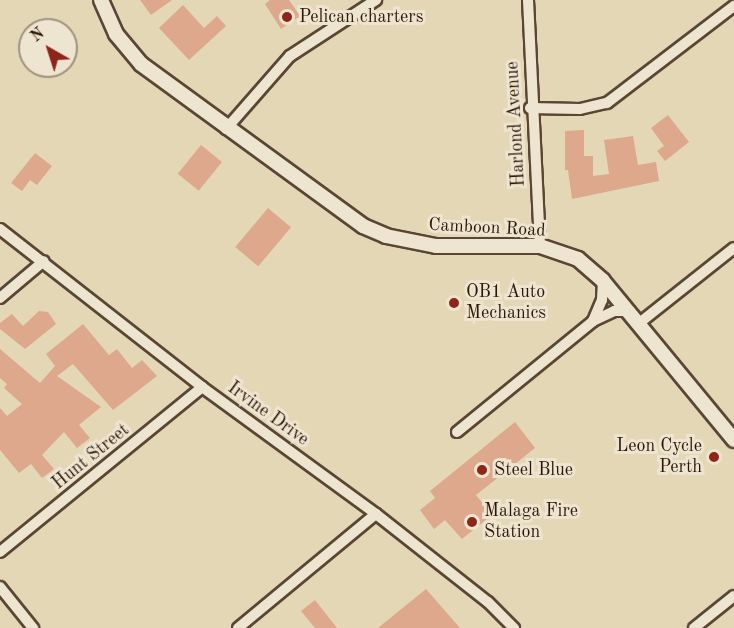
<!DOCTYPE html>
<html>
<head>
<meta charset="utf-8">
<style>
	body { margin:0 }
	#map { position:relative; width:734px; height:628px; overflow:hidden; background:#e4d7b6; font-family:"Old Standard TT",serif }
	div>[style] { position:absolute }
	.building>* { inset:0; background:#dea88c; transform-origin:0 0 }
	.roads { filter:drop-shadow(2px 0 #594634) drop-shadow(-2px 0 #594634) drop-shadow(0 2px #594634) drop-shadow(0 -2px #594634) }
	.minor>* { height:10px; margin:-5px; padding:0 5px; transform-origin:5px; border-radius:5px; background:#ede5d0 }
	.tertiary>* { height:14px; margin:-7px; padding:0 7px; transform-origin:7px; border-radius:7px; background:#ede5d0 }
	.dots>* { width:16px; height:16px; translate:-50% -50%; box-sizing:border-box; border:3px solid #ede5d0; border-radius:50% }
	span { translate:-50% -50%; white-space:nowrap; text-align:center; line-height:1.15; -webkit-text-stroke:6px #ede5d0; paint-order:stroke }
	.poi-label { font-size:18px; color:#2b1608 }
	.left { translate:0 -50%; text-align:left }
	.right { translate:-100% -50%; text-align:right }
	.street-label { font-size:18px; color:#2b1608 }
	.north { position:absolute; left:18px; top:18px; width:60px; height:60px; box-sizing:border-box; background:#ede5d0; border:2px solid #9f9280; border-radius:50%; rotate:321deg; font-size:16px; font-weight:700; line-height:24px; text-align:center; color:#2b1608 }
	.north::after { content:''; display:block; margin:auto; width:21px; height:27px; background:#8f2418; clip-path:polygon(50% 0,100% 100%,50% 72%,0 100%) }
</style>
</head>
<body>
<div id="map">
	<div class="building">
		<div style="clip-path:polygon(140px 0,172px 0,151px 15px)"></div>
		<div style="clip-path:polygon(270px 0,289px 0,300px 16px,281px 29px,265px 4px)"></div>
		<div style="clip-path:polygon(183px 5px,204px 28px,217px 16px,226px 26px,189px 60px,159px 28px)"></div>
		<div style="clip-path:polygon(668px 115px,689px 142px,665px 161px,657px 151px,664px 146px,651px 128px)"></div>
		<div style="clip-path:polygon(584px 130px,584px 156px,593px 156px,593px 176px,609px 174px,604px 140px,633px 136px,638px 165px,656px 162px,659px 181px,572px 199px,568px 170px,565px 170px,565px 131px)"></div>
		<div style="left:201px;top:145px;width:27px;height:37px;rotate:39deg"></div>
		<div style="clip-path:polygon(35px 153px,52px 166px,37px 185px,30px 180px,22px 191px,11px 183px)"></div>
		<div style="left:268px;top:208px;width:30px;height:51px;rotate:40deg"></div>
		<div style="clip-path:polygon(39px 311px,48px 312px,56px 324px,25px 349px,0 329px,0 323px,12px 314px,23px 326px)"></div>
		<div style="clip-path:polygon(83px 324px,109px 355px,117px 349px,132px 368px,142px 360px,157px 376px,113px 410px,73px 364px,57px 376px,101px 407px,79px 425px,90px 438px,77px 448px,64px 432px,42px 455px,54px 469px,42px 478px,31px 464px,19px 473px,0 450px,0 408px,7px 416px,22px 404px,4px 388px,7px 384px,0 378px,0 349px,40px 383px,55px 366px,46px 354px)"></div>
		<div style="clip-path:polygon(515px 422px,535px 448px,476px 495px,492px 515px,462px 539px,445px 520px,434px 529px,420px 510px,435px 498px,430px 491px)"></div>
		<div style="clip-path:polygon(426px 589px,460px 628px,378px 628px)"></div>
		<div style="clip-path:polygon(315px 600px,337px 628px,315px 628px,301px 611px)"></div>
	</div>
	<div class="roads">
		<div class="minor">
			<div style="left:528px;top:0;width:246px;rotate:87.2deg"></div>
			<div style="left:530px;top:108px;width:50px;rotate:1.1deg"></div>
			<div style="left:580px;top:109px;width:28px;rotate:-13deg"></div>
			<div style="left:607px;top:103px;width:160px;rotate:-37.4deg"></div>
			<div style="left:226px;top:129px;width:97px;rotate:-48.8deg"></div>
			<div style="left:290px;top:56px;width:103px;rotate:-33.1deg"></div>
			<div style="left:0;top:229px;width:256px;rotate:38deg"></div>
			<div style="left:202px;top:387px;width:215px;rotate:36.1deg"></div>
			<div style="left:376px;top:514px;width:142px;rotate:38.2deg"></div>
			<div style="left:488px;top:602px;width:37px;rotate:45deg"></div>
			<div style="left:0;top:298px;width:57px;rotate:-40.1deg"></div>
			<div style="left:593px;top:321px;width:23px;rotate:-67deg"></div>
			<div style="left:602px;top:300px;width:19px;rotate:-87deg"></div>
			<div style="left:638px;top:324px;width:122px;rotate:-38.4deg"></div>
			<div style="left:457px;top:432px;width:176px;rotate:-39.2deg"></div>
			<div style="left:593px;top:321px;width:23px;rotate:-25deg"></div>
			<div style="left:614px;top:311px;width:13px"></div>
			<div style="left:0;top:552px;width:261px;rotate:-39.2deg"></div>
			<div style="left:0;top:587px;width:53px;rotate:51.2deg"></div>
			<div style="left:238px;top:628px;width:179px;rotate:-39.6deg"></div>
			<div style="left:694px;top:628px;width:51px;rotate:-38.7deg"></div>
		</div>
		<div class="tertiary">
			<div style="left:101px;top:0;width:37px;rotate:66deg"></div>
			<div style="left:116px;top:34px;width:39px;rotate:50deg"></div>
			<div style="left:141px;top:64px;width:275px;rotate:36.1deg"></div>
			<div style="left:363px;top:226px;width:25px;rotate:23deg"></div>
			<div style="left:386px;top:236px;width:51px;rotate:11.3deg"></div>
			<div style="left:436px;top:246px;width:104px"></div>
			<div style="left:540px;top:246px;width:40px;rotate:18.9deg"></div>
			<div style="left:578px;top:259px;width:33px;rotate:41deg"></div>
			<div style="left:603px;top:281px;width:206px;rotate:50.5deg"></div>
		</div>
	</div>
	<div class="dots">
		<div style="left:287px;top:17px;background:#8f2418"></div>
		<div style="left:454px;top:303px;background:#8f2418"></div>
		<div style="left:714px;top:457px;background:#8f2418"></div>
		<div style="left:482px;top:470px;background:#8f2418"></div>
		<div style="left:472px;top:522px;background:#8f2418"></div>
	</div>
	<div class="poi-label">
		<span class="left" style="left:299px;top:17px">Pelican charters</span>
		<span class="left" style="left:466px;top:303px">OB1 Auto<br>Mechanics</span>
		<span class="right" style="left:702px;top:457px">Leon Cycle<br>Perth</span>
		<span class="left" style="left:494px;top:470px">Steel Blue</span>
		<span class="left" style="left:484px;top:522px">Malaga Fire<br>Station</span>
	</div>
	<div class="street-label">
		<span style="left:516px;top:124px;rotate:-93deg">Harlond Avenue</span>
		<span style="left:487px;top:228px;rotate:3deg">Camboon Road</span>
		<span style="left:268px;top:414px;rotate:36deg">Irvine Drive</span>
		<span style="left:91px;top:457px;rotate:-39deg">Hunt Street</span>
	</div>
	<div class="north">N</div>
</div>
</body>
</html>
